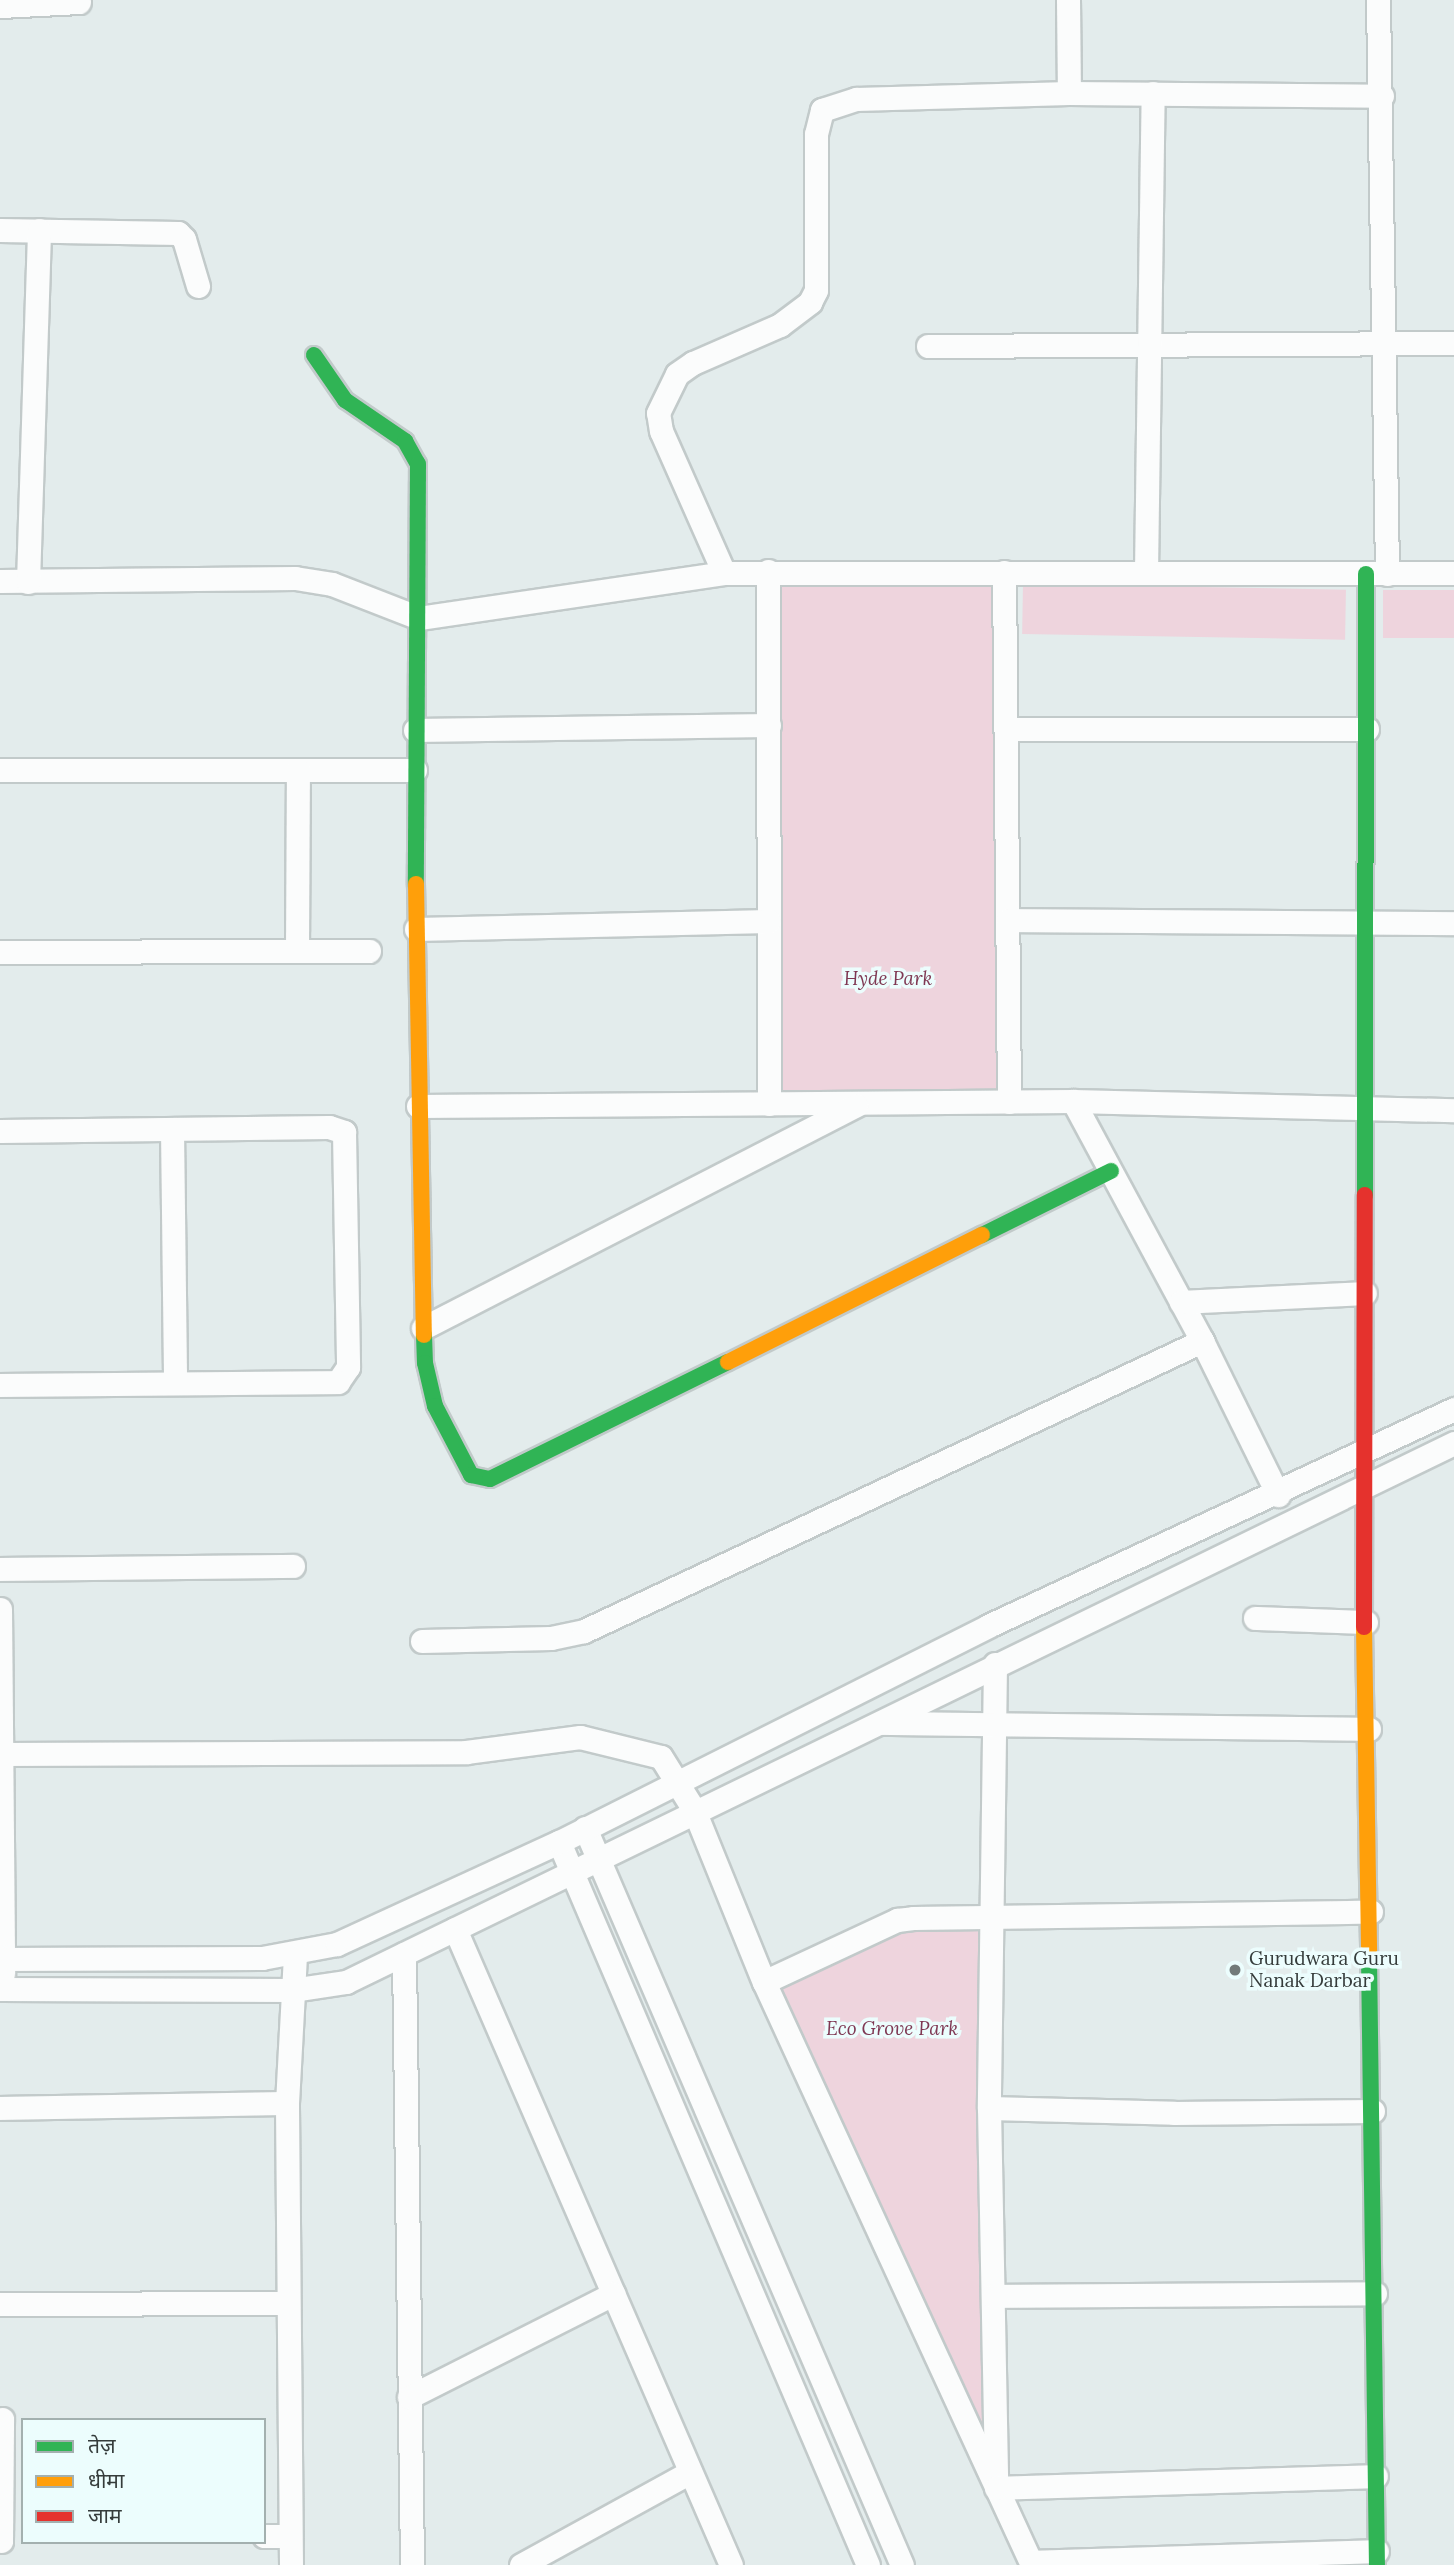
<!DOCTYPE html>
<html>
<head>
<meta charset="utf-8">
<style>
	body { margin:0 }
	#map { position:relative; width:1454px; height:2565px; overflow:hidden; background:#e3ecec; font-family:Lora,"Noto Sans Devanagari",serif }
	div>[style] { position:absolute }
	.green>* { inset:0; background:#eed4dd; transform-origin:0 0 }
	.roads { filter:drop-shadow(2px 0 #c2caca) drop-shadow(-2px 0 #c2caca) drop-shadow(0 2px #c2caca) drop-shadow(0 -2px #c2caca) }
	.street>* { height:23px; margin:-11.5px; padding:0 11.5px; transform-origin:11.5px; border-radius:11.5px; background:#fbfcfc }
	.fast>* { height:16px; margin:-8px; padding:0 8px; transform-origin:8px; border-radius:8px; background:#30b455 }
	.slow>* { height:16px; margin:-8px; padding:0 8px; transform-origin:8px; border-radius:8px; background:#ff9f0a }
	.jam>* { height:16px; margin:-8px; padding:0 8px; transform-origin:8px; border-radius:8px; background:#e5322d }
	.dots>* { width:19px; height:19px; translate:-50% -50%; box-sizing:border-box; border:4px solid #ecfdfd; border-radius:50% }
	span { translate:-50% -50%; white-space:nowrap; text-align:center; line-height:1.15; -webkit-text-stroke:7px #ecfdfd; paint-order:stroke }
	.park-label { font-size:19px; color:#7f3853; font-style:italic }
	.poi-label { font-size:19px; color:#353c3b }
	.left { translate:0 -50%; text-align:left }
	.legend { position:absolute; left:21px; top:2418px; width:245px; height:126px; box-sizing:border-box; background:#ecfdfd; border:2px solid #a3b0af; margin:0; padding:9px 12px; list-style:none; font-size:21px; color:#353c3b }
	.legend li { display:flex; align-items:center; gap:14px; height:35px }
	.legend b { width:35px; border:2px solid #a3b0af }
</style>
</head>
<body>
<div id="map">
	<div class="green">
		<div style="left:779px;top:578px;width:218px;height:515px"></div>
		<div style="left:1023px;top:584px;width:323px;height:50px;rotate:1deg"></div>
		<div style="left:1454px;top:590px;width:48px;height:71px;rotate:90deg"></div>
		<div style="clip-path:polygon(902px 1926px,980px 1926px,989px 2458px,772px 1983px)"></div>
	</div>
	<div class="roads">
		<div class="street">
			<div style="left:1068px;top:0;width:93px;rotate:89.4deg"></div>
			<div style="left:1378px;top:0;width:574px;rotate:89.1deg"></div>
			<div style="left:0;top:6px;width:79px;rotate:-2.9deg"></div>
			<div style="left:0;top:230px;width:178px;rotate:1deg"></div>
			<div style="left:178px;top:233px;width:8px;rotate:45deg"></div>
			<div style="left:184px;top:239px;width:49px;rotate:73.4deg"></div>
			<div style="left:928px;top:346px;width:526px;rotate:-0.33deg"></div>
			<div style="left:768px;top:571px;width:533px;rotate:89.89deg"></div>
			<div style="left:1004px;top:572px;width:530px;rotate:89.46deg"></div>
			<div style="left:1146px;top:572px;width:479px;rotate:-89.2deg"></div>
			<div style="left:724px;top:573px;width:155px;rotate:-113.9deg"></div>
			<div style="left:661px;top:431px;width:18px;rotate:-99deg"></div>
			<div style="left:658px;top:413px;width:43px;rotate:-64deg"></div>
			<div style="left:677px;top:374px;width:19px;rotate:-35deg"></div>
			<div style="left:693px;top:363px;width:95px;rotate:-23.6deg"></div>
			<div style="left:780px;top:325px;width:38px;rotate:-37deg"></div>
			<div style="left:810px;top:302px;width:13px;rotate:-63deg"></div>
			<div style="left:816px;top:290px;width:156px;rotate:-90deg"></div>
			<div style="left:816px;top:134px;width:25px;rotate:-76deg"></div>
			<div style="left:822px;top:110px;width:36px;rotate:-18deg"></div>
			<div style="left:856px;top:99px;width:213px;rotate:-1.6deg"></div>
			<div style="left:1069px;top:93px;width:313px;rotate:0.5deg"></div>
			<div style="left:0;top:581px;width:295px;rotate:-0.6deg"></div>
			<div style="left:295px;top:578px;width:37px;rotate:9deg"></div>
			<div style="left:332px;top:584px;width:93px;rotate:21.3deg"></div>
			<div style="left:419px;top:618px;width:308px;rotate:-8.4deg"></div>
			<div style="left:724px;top:573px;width:730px"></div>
			<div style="left:28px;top:582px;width:352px;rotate:-88.2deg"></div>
			<div style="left:1007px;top:729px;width:360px"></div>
			<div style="left:415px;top:730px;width:354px;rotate:-0.8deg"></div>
			<div style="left:0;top:770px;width:415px"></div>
			<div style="left:1008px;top:920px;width:446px;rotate:0.4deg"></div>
			<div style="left:416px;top:929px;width:353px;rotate:-1.3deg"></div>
			<div style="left:297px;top:951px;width:181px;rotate:-89.7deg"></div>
			<div style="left:0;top:952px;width:369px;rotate:-0.2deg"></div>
			<div style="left:1073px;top:1101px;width:272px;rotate:61.7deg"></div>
			<div style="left:1202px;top:1341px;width:172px;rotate:63.7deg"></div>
			<div style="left:418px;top:1106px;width:655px;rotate:-0.44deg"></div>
			<div style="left:1073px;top:1101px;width:381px;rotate:1.4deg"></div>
			<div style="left:172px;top:1129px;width:254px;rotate:89.3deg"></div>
			<div style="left:0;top:1131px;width:329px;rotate:-0.7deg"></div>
			<div style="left:329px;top:1127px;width:16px;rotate:18deg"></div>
			<div style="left:344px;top:1132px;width:235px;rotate:89deg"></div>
			<div style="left:348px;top:1367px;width:18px;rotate:124deg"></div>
			<div style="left:338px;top:1382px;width:338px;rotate:179.5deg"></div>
			<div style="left:1181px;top:1302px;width:184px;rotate:-2.8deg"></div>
			<div style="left:423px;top:1328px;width:487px;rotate:-27.2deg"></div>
			<div style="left:0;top:1569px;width:293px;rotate:-0.6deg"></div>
			<div style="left:0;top:1609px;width:364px;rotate:89.5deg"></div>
			<div style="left:1255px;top:1618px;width:111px;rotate:2.1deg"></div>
			<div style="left:422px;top:1641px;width:129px;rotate:-1.3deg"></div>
			<div style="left:551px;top:1638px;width:34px;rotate:-12deg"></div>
			<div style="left:584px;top:1631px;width:683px;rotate:-25.14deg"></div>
			<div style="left:995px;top:1664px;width:444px;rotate:90.8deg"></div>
			<div style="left:989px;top:2108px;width:370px;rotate:88.9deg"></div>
			<div style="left:882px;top:1723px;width:487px;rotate:0.7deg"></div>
			<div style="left:0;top:1754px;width:466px;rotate:-0.2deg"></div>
			<div style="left:466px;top:1752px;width:115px;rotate:-7.5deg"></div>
			<div style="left:580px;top:1737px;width:83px;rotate:13.9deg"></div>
			<div style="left:661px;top:1757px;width:62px;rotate:58.1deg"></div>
			<div style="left:694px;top:1810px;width:186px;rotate:67.9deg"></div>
			<div style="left:764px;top:1982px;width:642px;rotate:65.31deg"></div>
			<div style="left:585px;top:1828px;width:802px;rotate:66.73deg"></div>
			<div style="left:559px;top:1842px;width:786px;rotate:66.86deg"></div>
			<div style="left:455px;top:1929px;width:693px;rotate:66.54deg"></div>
			<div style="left:404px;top:1954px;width:611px;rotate:89.25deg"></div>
			<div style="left:0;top:1959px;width:262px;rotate:-0.2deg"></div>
			<div style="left:262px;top:1958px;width:76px;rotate:-10.6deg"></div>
			<div style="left:337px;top:1944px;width:244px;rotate:-24.7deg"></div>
			<div style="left:559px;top:1842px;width:480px;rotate:-26.7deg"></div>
			<div style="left:988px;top:1626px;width:514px;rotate:-24.97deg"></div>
			<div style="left:764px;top:1982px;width:147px;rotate:-25deg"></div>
			<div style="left:897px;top:1920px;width:16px;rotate:-7deg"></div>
			<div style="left:913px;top:1918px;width:458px;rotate:-0.8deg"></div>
			<div style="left:0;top:1989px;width:292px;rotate:0.2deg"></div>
			<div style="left:292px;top:1990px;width:55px;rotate:-8.4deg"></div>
			<div style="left:346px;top:1982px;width:1232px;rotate:-25.94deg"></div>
			<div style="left:0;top:2108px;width:287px;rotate:-1deg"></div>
			<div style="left:989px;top:2108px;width:185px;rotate:1.5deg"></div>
			<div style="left:1174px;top:2113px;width:199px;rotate:-0.6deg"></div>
			<div style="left:993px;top:2296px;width:382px;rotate:-0.4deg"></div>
			<div style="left:0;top:2304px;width:288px;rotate:-0.2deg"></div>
			<div style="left:409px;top:2397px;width:229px;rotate:-26.8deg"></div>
			<div style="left:996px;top:2488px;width:380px;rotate:-1.8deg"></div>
			<div style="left:264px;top:2536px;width:25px"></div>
			<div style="left:1px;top:2541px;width:122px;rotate:-89.5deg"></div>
			<div style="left:1031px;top:2562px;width:346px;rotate:-1.8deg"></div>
			<div style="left:291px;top:2565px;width:462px;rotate:-90.5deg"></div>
			<div style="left:287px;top:2103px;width:150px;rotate:-86.9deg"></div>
			<div style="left:521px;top:2565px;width:193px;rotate:-28.8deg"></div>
		</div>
		<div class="fast">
			<div style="left:314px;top:355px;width:55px;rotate:55.4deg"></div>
			<div style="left:345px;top:400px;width:73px;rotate:34.3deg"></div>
			<div style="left:405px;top:441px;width:26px;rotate:61deg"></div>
			<div style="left:418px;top:464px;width:420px;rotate:90.3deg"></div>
			<div style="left:1365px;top:1195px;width:621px;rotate:-89.91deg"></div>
			<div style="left:982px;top:1235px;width:144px;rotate:-26.4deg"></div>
			<div style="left:424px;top:1335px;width:28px;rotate:88deg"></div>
			<div style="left:425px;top:1363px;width:44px;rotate:76.9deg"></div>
			<div style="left:435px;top:1406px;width:78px;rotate:62.4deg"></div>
			<div style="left:471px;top:1475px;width:19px;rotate:12deg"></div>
			<div style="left:490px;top:1479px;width:265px;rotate:-26.2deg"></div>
			<div style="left:1369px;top:1957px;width:608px;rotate:89.25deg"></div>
		</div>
		<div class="slow">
			<div style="left:416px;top:884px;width:451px;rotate:89deg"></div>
			<div style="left:728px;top:1362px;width:284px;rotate:-26.6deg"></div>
			<div style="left:1364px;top:1627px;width:330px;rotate:89.1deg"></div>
		</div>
		<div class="jam">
			<div style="left:1364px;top:1627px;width:432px;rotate:-89.9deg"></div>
		</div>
	</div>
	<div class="dots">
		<div style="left:1235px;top:1970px;background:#727a79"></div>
	</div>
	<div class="park-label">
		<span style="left:888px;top:979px">Hyde Park</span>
		<span style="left:892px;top:2029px">Eco Grove Park</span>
	</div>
	<div class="poi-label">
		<span class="left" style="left:1249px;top:1970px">Gurudwara Guru<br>Nanak Darbar</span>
	</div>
	<ul class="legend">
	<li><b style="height:9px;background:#30b455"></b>तेज़</li>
	<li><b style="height:9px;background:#ff9f0a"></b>धीमा</li>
	<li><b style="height:9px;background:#e5322d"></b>जाम</li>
	</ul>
</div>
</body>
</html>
